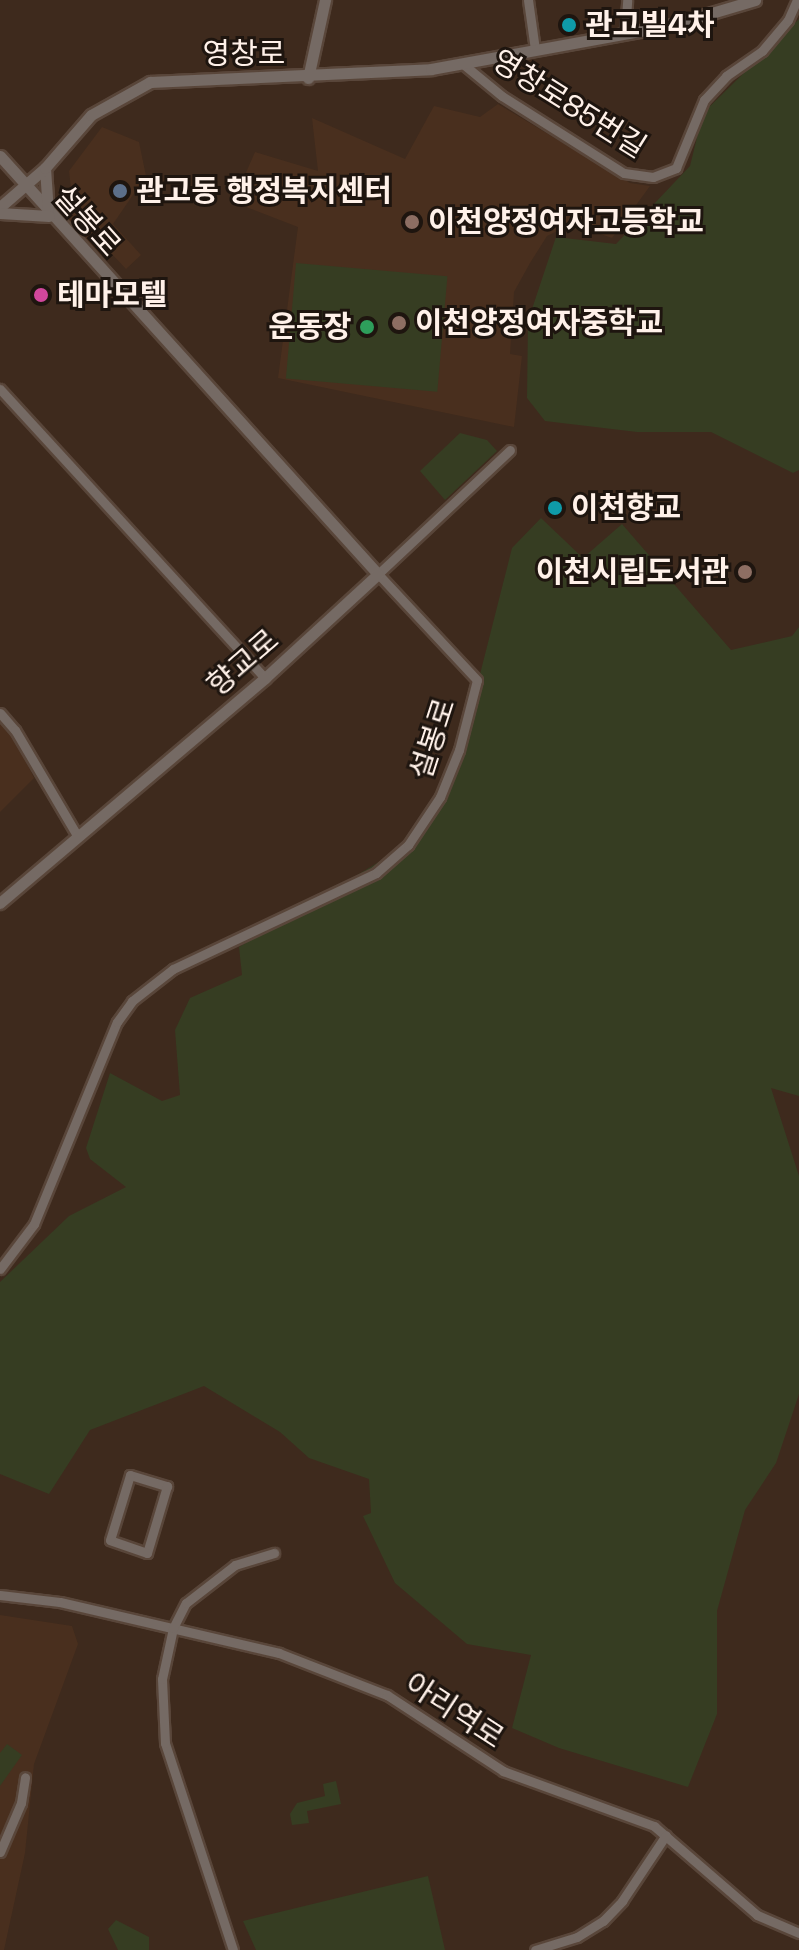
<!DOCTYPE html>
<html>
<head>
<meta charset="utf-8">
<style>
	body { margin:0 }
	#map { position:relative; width:799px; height:1950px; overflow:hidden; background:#3e2a1d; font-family:"Space Grotesk","Noto Sans KR",sans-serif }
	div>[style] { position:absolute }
	.built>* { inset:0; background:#492f1e }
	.green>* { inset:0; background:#363d22; transform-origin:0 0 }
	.roads { filter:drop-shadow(2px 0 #59463a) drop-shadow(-2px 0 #59463a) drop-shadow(0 2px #59463a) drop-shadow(0 -2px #59463a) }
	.minor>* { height:9px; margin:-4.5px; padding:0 4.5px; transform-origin:4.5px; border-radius:4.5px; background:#756a64 }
	.tertiary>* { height:11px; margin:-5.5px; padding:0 5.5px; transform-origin:5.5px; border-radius:5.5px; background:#756a64 }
	.dots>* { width:22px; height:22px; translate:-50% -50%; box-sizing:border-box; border:4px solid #1e150f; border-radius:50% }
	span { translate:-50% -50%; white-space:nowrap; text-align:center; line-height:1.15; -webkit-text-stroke:6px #1e150f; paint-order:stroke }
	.poi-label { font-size:30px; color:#fff1e9; font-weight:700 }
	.left { translate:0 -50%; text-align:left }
	.right { translate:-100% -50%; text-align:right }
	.street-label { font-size:30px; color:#fff1e9 }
</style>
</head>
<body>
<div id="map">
	<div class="built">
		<div style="clip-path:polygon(498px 104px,630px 183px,650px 186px,612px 238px,572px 224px,547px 236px,530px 263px,514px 292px,510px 354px,522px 356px,514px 427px,278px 378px,298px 227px,233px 202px,255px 152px,318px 171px,312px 118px,405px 159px,434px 106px,480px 117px)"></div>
		<div style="clip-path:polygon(102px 127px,139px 142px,146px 176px,113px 224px,141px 255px,126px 269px,108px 250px,96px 261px,63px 219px,71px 188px,69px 171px)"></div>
		<div style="clip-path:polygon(0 720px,11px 729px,34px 778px,0 812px)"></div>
		<div style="clip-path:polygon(0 1615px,72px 1626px,78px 1644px,34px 1764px,25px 1853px,4px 1950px,0 1950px)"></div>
	</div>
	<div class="green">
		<div style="clip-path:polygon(799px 19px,799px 470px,793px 473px,711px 432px,637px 432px,545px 421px,527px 398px,528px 321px,556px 237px,616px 244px,690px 166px,703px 113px)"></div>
		<div style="left:296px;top:263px;width:152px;height:116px;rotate:5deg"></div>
		<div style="clip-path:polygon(460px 433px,487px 440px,497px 451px,445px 500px,420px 471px)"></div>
		<div style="clip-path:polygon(541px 518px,583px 558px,622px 524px,731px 650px,792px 636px,799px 627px,799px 1096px,771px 1088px,799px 1176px,799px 1394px,776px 1463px,745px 1510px,717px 1611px,717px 1714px,688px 1787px,559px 1748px,512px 1728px,531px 1655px,467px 1644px,395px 1583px,363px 1516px,371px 1513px,369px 1479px,309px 1458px,280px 1432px,204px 1386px,90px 1430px,49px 1494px,0 1474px,0 1282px,69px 1216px,126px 1187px,90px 1159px,86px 1148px,110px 1073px,162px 1101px,180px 1095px,175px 1030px,190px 998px,242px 975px,239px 947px,382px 860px,420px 830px,461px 749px,512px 548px)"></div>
		<div style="clip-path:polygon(7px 1744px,22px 1755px,0 1786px,0 1753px)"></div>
		<div style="clip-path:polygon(336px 1781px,341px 1804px,307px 1811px,309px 1823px,292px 1825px,290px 1814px,297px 1803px,325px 1796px,323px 1784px)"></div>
		<div style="clip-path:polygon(428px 1876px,445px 1950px,256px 1950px,243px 1921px)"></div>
		<div style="clip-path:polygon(116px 1920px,149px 1937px,149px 1950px,118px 1950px,108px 1929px)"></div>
	</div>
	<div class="roads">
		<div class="minor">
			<div style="left:528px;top:0;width:49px;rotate:81.9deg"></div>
			<div style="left:625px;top:32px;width:32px;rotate:-86deg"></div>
			<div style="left:463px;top:64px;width:50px;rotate:39.4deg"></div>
			<div style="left:502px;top:96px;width:144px;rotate:32.3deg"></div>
			<div style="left:624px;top:173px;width:29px;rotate:8deg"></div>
			<div style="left:653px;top:177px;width:25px;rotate:-21deg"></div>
			<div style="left:676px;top:168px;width:74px;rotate:-67.6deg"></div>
			<div style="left:704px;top:100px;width:33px;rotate:-47deg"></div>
			<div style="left:726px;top:76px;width:44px;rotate:-34.8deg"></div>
			<div style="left:762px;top:51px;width:40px;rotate:-50deg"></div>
			<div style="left:788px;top:20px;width:22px;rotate:-66deg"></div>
			<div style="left:0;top:389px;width:392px;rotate:47.5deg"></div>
			<div style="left:0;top:713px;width:23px;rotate:49deg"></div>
			<div style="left:15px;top:730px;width:124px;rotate:59.5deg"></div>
			<div style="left:0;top:1269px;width:56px;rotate:-52.9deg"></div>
			<div style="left:34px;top:1224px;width:218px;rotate:-67.7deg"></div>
			<div style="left:117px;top:1022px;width:26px;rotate:-54deg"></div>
			<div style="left:132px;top:1001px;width:52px;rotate:-38deg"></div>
			<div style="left:173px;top:969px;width:225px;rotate:-25.3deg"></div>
			<div style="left:376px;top:873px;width:43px;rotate:-41.2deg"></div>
			<div style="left:408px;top:845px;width:58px;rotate:-56.3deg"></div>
			<div style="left:440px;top:797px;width:51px;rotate:-68deg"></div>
			<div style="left:459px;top:750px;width:72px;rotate:-75.6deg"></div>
			<div style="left:477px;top:680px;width:145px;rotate:-133deg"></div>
			<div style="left:378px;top:574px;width:181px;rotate:-43.2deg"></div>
			<div style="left:130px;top:1475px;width:39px;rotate:17deg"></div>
			<div style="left:167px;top:1486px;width:70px;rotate:106.6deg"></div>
			<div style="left:147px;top:1553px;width:39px;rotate:-161deg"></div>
			<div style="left:110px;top:1540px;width:68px;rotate:-72.9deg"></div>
			<div style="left:0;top:1595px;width:60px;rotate:6.7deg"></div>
			<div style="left:60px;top:1602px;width:225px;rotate:13.1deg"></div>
			<div style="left:279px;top:1653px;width:116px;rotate:21.3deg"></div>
			<div style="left:387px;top:1695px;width:139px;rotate:33.2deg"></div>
			<div style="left:503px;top:1771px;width:161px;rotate:20deg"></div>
			<div style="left:654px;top:1826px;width:136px;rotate:40.8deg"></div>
			<div style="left:757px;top:1915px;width:46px;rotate:23.2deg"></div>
			<div style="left:0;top:1852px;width:53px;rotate:-66.8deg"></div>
			<div style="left:21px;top:1803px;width:26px;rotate:-81deg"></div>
			<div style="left:233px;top:1950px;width:218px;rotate:-108.2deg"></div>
			<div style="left:165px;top:1743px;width:64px;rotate:-92.7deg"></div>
			<div style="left:162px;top:1679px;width:52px;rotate:-77.8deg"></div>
			<div style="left:173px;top:1628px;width:28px;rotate:-63deg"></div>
			<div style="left:186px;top:1603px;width:62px;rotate:-37.8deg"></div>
			<div style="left:235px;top:1565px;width:41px;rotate:-17.1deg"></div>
			<div style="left:535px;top:1950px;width:44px;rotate:-17.2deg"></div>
			<div style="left:577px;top:1937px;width:31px;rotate:-32deg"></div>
			<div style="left:603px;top:1921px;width:28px;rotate:-46deg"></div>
			<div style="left:622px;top:1901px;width:79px;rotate:-56.3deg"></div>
		</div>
		<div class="tertiary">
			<div style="left:308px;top:78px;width:80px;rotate:-77.7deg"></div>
			<div style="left:0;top:156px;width:564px;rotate:47.88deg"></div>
			<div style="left:378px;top:574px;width:154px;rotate:137.4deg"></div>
			<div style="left:265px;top:678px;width:348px;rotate:139.7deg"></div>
			<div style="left:45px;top:168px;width:44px;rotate:86.1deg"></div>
			<div style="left:0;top:207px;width:60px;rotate:-40.9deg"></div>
			<div style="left:45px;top:168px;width:70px;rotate:-49deg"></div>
			<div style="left:91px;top:115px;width:68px;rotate:-29.2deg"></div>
			<div style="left:150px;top:82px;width:281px;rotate:-2.6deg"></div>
			<div style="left:431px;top:69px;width:241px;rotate:-10.3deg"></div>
			<div style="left:668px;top:26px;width:91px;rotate:-16.6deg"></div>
			<div style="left:0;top:213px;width:49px;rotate:3.5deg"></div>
		</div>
	</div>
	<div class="dots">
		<div style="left:569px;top:25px;background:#0f9aa8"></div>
		<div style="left:120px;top:191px;background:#5c6f8a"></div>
		<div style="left:412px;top:222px;background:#8d6e63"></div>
		<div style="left:41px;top:295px;background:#d1479c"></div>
		<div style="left:399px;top:323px;background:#8d6e63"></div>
		<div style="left:367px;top:327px;background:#2e9e5b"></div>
		<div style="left:555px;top:508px;background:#0f9aa8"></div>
		<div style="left:745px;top:572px;background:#8d6e63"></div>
	</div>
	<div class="poi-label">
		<span class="left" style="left:585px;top:25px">관고빌4차</span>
		<span class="left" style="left:136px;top:191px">관고동 행정복지센터</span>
		<span class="left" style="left:428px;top:222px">이천양정여자고등학교</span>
		<span class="left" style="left:57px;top:295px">테마모텔</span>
		<span class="left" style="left:415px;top:323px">이천양정여자중학교</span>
		<span class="right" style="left:351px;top:327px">운동장</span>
		<span class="left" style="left:571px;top:508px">이천향교</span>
		<span class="right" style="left:729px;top:572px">이천시립도서관</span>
	</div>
	<div class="street-label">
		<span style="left:244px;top:54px">영창로</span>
		<span style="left:569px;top:104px;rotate:32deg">영창로85번길</span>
		<span style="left:87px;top:221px;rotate:48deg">설봉로</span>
		<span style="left:243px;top:663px;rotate:-41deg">향교로</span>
		<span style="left:433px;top:739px;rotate:-72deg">설봉로</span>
		<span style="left:454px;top:1711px;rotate:33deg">아리역로</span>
	</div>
</div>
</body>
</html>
